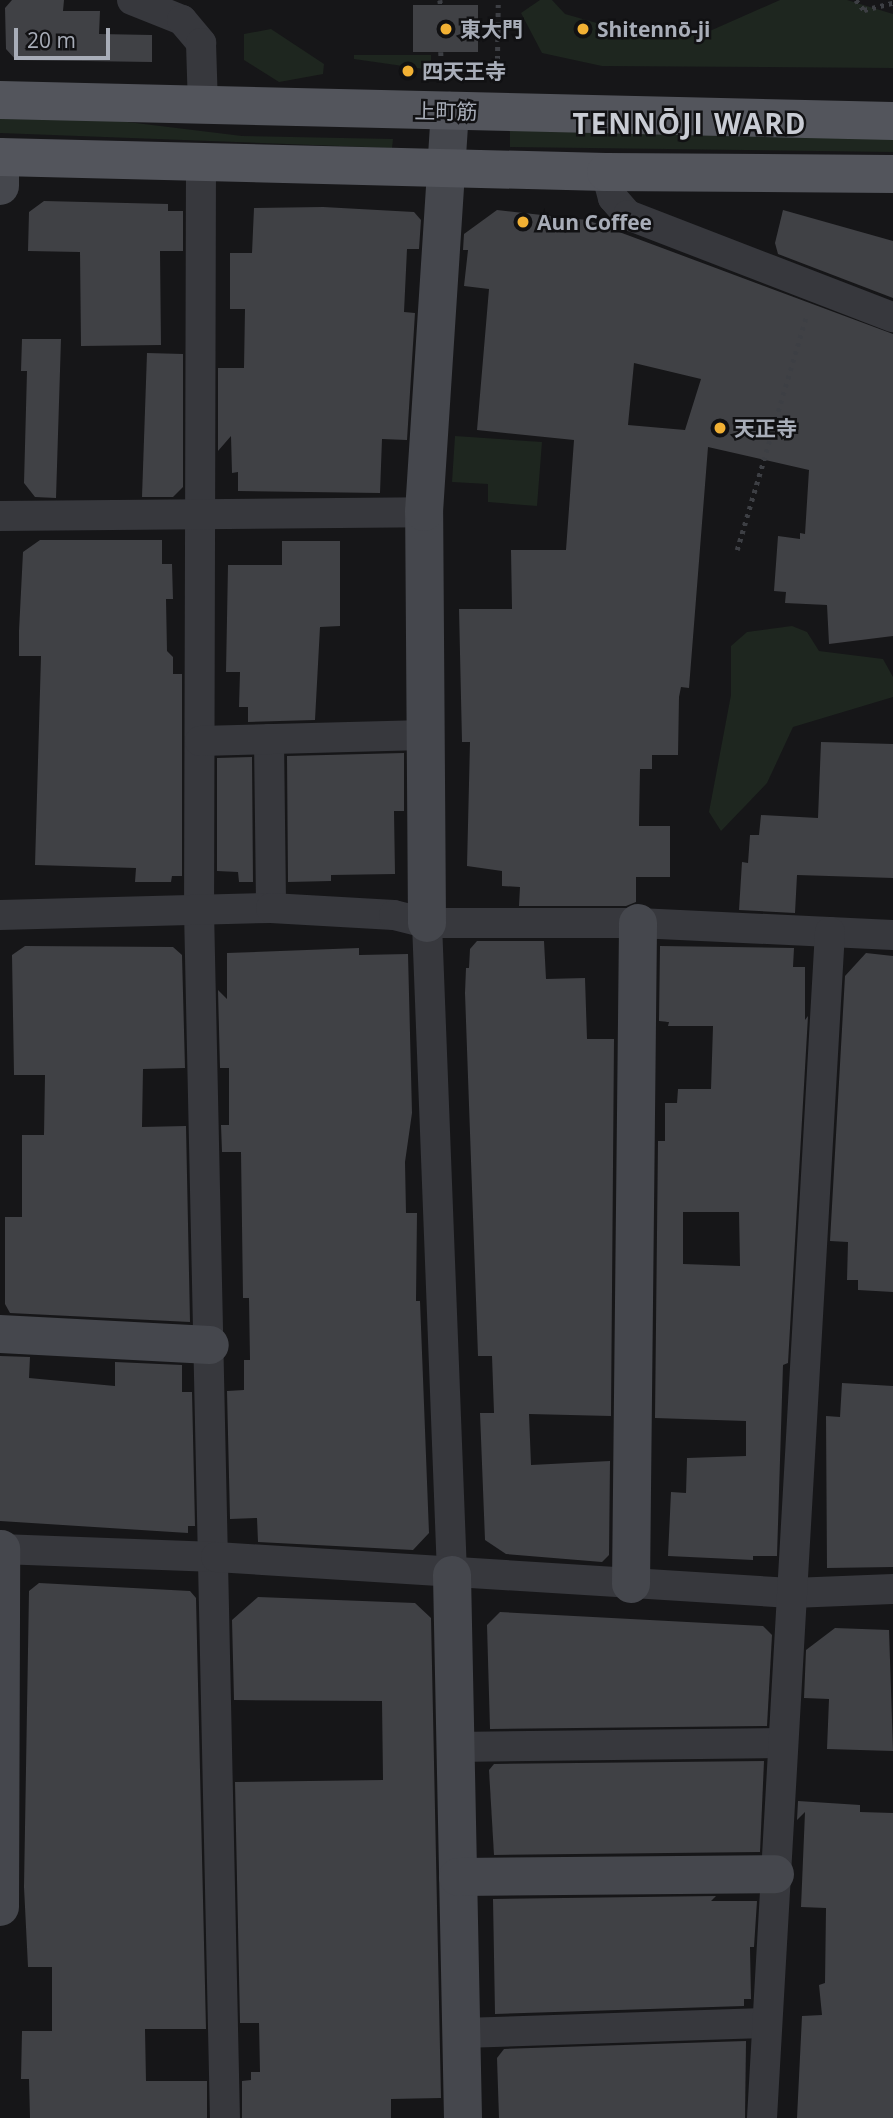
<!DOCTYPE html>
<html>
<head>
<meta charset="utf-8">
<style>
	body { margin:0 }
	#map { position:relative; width:893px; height:2118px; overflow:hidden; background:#161618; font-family:"Open Sans","Noto Sans JP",sans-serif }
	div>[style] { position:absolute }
	.green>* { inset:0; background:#1e261f }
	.building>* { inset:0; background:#404145; transform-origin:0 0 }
	.path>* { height:4.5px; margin-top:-2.25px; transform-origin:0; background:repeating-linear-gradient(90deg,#3d3f44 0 3.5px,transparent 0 8.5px) }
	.street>* { height:30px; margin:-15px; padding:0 15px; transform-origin:15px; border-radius:15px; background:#37383d }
	.secondary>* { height:38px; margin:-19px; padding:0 19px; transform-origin:19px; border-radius:19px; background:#45474d }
	.primary>* { height:38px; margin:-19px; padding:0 19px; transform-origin:19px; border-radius:19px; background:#53555c }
	.dots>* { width:19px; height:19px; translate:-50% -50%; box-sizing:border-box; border:4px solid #111113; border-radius:50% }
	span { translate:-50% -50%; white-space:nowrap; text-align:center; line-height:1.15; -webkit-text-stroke:5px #111113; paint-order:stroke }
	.poi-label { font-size:21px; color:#a8adb8; font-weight:700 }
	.left { translate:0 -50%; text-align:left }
	.street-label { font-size:21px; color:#a8adb8 }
	.district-label { font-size:28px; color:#c9ccd4; font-weight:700; letter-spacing:2px }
	.scale { position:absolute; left:14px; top:28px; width:96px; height:32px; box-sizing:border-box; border:4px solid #a8adb8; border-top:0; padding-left:9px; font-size:21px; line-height:24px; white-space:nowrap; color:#a8adb8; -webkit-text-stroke:5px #111113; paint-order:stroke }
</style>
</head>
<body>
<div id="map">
	<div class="green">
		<div style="clip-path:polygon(540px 0,552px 0,565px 14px,653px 39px,712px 30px,780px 0,847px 0,893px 14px,893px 68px,602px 66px,542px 53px,521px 13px)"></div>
		<div style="clip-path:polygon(271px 29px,324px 64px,323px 74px,279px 82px,244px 60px,244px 34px)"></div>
		<div style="clip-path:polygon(354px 55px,431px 55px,431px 70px,354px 59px)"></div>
		<div style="clip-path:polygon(0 119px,111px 120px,242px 136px,393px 139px,392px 148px,0 133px)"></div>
		<div style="clip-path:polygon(510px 127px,893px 137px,893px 152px,510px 147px)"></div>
		<div style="clip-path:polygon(455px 436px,542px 442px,537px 506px,488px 502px,488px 484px,452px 482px)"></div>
		<div style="clip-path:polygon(792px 626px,807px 632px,819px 651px,883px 659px,893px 677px,893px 697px,793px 727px,767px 783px,721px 831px,709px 812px,731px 695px,731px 646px,747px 632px)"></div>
	</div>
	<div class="building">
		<div style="clip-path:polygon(12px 0,64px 0,63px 11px,100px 11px,99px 34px,152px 35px,152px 62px,16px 60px,6px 49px,5px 8px)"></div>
		<div style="left:478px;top:5px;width:47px;height:65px;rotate:90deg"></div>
		<div style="clip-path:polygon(44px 201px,168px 204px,168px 211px,183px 211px,183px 251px,160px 251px,161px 345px,81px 346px,80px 252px,28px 251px,29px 212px)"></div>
		<div style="clip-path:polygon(323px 207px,414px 212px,421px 220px,419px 249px,407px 249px,404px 312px,415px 313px,407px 440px,382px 439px,380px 493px,238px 491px,238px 472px,232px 473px,231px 436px,218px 451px,218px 368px,244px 368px,245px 309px,230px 309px,230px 253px,252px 253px,254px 208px)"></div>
		<div style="clip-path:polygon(evenodd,497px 210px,587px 220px,893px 334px,893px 636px,829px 644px,827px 605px,785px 603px,786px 592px,774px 591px,778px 536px,800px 539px,800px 533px,805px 534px,809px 470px,708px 447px,689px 688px,681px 687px,679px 697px,678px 755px,652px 755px,652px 769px,640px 769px,639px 826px,670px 826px,670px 877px,636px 877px,636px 902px,626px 906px,519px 906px,520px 887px,502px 886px,502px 871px,467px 866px,470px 742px,462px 742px,459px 609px,512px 609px,511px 550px,566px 550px,574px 440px,477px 430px,489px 289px,464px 286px,468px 250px,463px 250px,464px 234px,497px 210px,634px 363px,701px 379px,685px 430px,628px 425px,634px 363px)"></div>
		<div style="clip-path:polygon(783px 210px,893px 241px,893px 298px,778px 254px,775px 243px)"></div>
		<div style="clip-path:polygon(22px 339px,61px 339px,56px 498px,35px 497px,24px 483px,27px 371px,21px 371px)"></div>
		<div style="clip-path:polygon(147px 353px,183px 354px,183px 487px,173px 497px,142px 497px)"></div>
		<div style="clip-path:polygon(40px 540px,162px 540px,162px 564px,172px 564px,173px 599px,166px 599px,167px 651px,173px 657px,173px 674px,182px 674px,182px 876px,172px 876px,171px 882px,135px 882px,136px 868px,35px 865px,41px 656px,19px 656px,19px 631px,23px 552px)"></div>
		<div style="clip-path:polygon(282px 541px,340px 541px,340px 626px,320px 627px,315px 720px,248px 722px,248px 707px,239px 707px,240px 672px,226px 672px,228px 565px,282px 565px)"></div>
		<div style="clip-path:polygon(821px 742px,893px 744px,893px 878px,797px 875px,795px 913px,739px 910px,742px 862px,748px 863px,750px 835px,759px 835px,761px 815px,818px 818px)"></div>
		<div style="clip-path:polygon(404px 753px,404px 811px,394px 811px,395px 874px,331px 875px,331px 881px,288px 882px,287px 756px)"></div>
		<div style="clip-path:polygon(252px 757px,253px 882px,239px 882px,238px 872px,217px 871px,217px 758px)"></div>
		<div style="clip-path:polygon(477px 941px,544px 941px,546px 979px,585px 978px,587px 1039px,614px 1039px,611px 1416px,529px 1414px,531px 1465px,610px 1461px,609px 1555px,602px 1562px,506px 1554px,485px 1540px,480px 1413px,494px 1413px,492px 1356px,478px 1356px,465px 993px,466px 968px,469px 968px,470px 949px)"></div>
		<div style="clip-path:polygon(25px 946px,173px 947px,182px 955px,185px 1068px,143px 1069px,142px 1127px,186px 1126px,190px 1322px,10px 1313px,5px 1304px,5px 1217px,22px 1217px,22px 1135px,44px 1135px,45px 1075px,14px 1075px,12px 955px)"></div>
		<div style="clip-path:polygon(evenodd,660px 946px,794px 948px,793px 967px,805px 967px,805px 1020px,808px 1016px,788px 1363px,783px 1365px,777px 1556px,753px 1556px,753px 1560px,668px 1556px,671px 1492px,686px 1493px,687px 1458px,746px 1456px,746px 1421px,655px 1418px,658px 1141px,665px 1141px,665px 1103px,677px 1103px,678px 1089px,711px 1089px,713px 1026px,668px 1026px,669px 1022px,659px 1021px,660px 946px,683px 1212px,739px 1212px,740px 1266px,683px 1264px,683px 1212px)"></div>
		<div style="clip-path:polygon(359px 948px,359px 955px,408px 954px,412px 1113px,405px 1162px,406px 1213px,417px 1213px,416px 1301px,420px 1301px,429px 1533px,413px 1550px,258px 1542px,257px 1518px,230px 1519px,227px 1391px,244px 1390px,244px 1360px,250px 1360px,249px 1298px,243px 1298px,241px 1152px,222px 1152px,221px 1125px,229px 1125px,229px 1068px,220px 1068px,218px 990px,227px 999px,227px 953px)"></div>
		<div style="clip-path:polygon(866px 953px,893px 956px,893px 1292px,858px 1290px,858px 1280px,847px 1280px,848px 1242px,830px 1241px,845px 976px)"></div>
		<div style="clip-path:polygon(0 1356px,30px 1357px,29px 1378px,115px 1386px,115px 1362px,182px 1365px,182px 1392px,192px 1392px,195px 1526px,188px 1526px,188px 1533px,0 1521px)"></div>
		<div style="clip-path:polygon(842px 1383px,893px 1386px,893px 1567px,827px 1568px,826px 1416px,840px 1417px)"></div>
		<div style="clip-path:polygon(39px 1583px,190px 1591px,196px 1598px,206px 2029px,145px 2029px,146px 2081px,207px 2081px,207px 2118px,30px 2118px,29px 2079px,21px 2079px,22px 2031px,52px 2031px,52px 1967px,28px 1967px,24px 1887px,29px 1591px)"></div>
		<div style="clip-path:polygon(258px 1597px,415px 1603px,431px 1618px,441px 2098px,391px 2099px,391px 2118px,242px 2118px,242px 2081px,251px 2080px,251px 2072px,260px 2072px,259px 2023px,240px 2023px,235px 1782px,383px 1780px,382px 1701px,234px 1700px,232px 1620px)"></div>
		<div style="clip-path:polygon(500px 1612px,763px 1626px,772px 1635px,767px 1726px,490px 1729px,487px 1625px)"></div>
		<div style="clip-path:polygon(835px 1628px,889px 1630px,893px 1751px,827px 1749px,829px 1699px,804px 1698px,806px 1650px)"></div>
		<div style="clip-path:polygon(764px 1761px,760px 1852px,494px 1855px,489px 1770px,494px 1764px)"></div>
		<div style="clip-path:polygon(798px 1801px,860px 1805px,860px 1812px,893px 1813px,893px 2118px,797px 2118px,802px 2016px,822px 2015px,819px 1985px,825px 1983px,826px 1908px,801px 1907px,805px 1812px,797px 1820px)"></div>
		<div style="clip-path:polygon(716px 1896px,711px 1901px,757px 1901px,754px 1947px,750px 1947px,751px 1999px,744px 1999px,744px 2006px,495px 2014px,493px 1899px)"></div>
		<div style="clip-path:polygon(746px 2041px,745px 2118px,499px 2118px,497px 2058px,504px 2049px)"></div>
	</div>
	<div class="path">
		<div style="left:440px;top:0;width:6px;rotate:81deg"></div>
		<div style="left:856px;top:0;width:13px;rotate:51deg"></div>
		<div style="left:864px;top:10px;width:30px;rotate:-14deg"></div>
		<div style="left:441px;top:52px;width:24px;rotate:88deg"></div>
		<div style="left:497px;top:76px;width:76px;rotate:-89.2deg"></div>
		<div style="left:737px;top:550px;width:243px;rotate:-73.5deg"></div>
	</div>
	<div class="street">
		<div style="left:132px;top:0;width:54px;rotate:21.8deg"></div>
		<div style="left:182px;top:20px;width:30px;rotate:50deg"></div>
		<div style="left:201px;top:43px;width:64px;rotate:88.2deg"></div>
		<div style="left:201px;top:162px;width:748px;rotate:90.15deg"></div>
		<div style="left:199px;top:910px;width:1208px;rotate:88.77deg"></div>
		<div style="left:606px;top:172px;width:27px;rotate:75deg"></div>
		<div style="left:613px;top:198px;width:23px;rotate:49deg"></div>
		<div style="left:628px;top:215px;width:284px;rotate:21.1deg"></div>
		<div style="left:0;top:516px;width:424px;rotate:-0.5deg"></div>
		<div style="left:269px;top:739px;width:169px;rotate:89.3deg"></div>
		<div style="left:200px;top:741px;width:225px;rotate:-1.5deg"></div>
		<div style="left:0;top:915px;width:271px;rotate:-1.5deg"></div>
		<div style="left:271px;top:908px;width:123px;rotate:3.3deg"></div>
		<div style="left:394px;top:915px;width:34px;rotate:14deg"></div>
		<div style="left:427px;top:923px;width:211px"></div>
		<div style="left:638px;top:923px;width:255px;rotate:2.7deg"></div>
		<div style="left:427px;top:923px;width:652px;rotate:87.8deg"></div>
		<div style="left:0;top:1549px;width:216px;rotate:2.1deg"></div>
		<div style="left:216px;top:1557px;width:577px;rotate:3.58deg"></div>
		<div style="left:792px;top:1593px;width:101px;rotate:-2.3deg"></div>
		<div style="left:455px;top:1747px;width:328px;rotate:-0.7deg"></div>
		<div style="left:462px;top:2033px;width:304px;rotate:-1.9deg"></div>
		<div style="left:762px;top:2118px;width:1188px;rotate:-86.72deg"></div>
	</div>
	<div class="secondary">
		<div style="left:0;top:186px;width:29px;rotate:-90deg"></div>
		<div style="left:427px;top:923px;width:411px;rotate:-90.4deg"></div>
		<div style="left:424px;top:512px;width:402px;rotate:-86.3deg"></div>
		<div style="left:0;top:1334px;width:210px;rotate:3deg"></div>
		<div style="left:452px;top:1575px;width:543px;rotate:88.84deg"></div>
		<div style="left:631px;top:1584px;width:661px;rotate:-89.39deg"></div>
		<div style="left:458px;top:1877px;width:317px;rotate:-0.5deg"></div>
		<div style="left:0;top:1907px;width:358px;rotate:-89.8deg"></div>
	</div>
	<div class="primary">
		<div style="left:0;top:100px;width:893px;rotate:1.35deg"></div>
		<div style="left:0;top:157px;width:606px;rotate:1.42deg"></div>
		<div style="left:606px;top:172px;width:287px;rotate:0.4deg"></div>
	</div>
	<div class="dots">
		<div style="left:446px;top:29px;background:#f2b134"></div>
		<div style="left:583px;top:29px;background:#f2b134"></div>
		<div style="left:408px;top:71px;background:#f2b134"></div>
		<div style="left:523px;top:222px;background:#f2b134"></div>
		<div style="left:720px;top:428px;background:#f2b134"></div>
	</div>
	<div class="poi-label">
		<span class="left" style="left:460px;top:29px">東大門</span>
		<span class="left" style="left:597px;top:29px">Shitennō-ji</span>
		<span class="left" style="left:422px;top:71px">四天王寺</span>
		<span class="left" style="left:537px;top:222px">Aun Coffee</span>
		<span class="left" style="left:734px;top:428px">天正寺</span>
	</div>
	<div class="street-label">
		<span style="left:446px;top:111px;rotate:1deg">上町筋</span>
	</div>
	<div class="district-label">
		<span style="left:690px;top:123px">TENNŌJI WARD</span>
	</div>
	<div class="scale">20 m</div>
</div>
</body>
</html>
